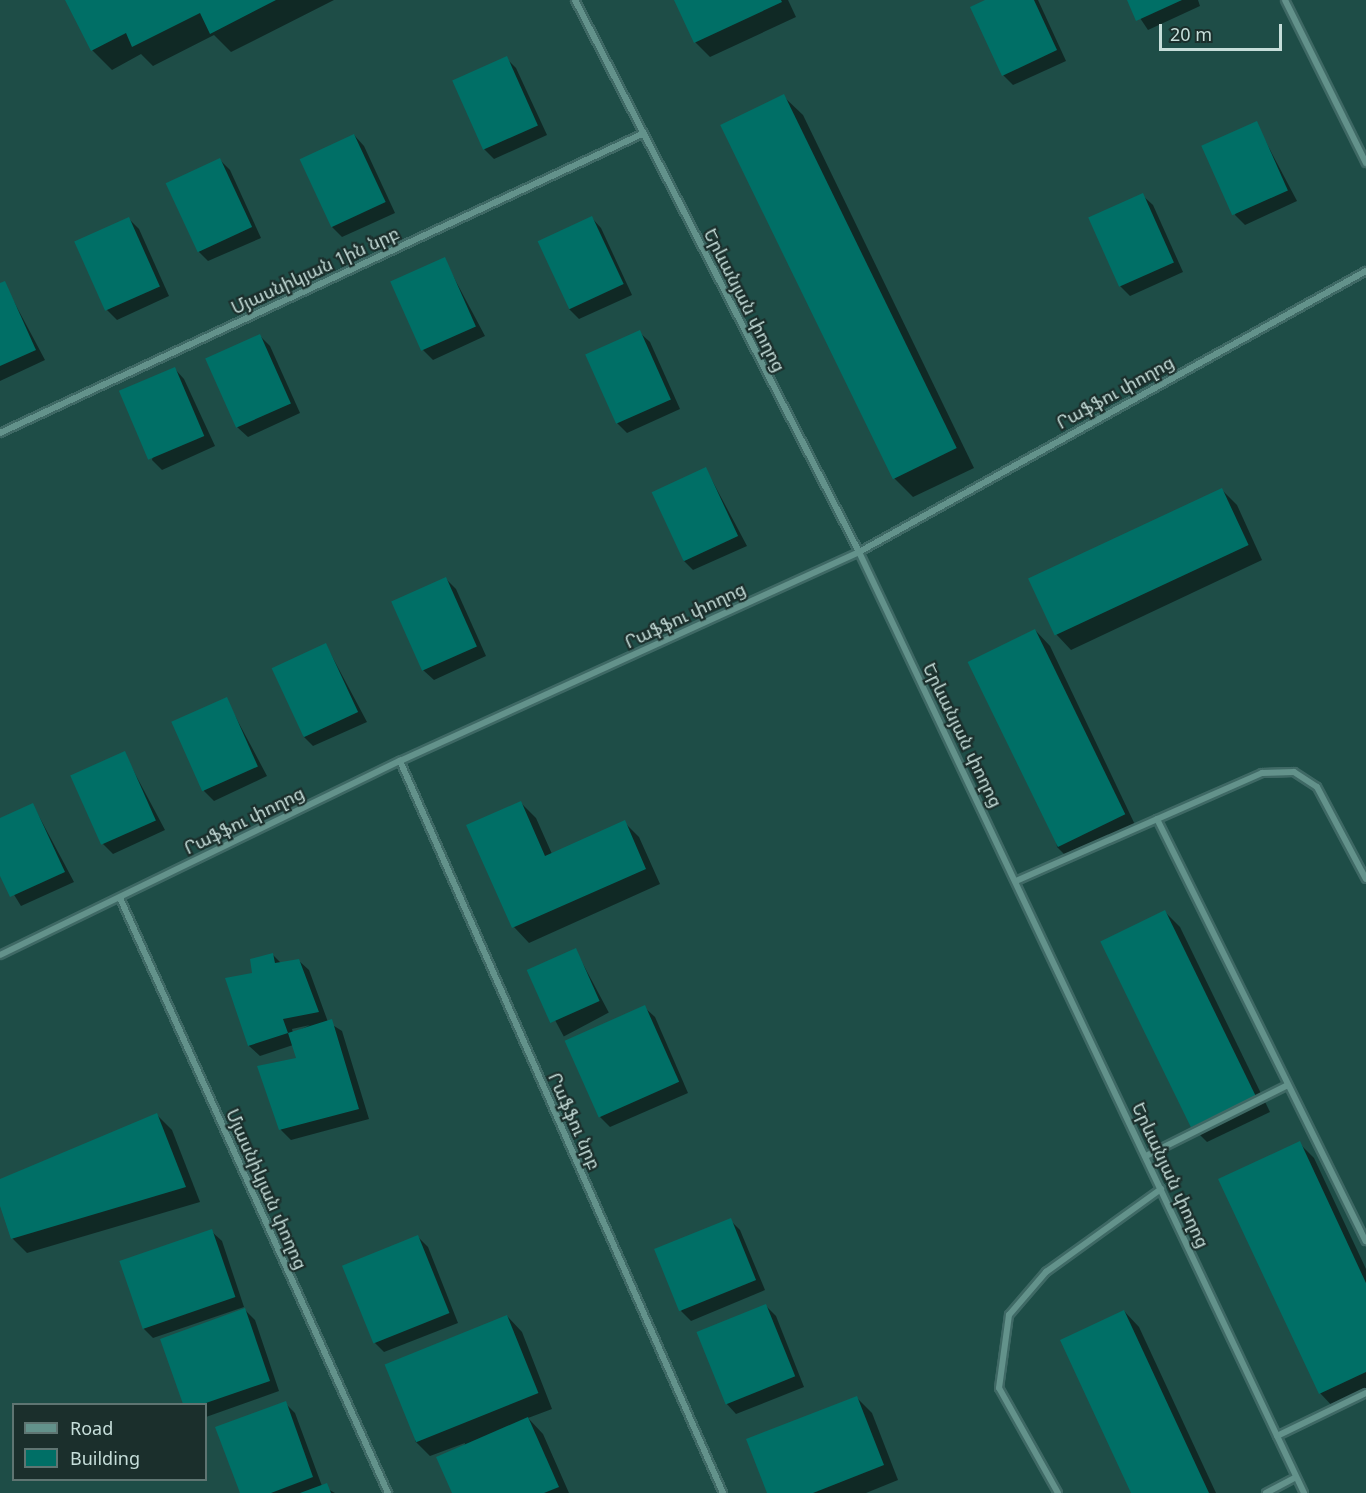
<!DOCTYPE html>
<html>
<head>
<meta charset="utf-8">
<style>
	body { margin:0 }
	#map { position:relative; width:1366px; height:1493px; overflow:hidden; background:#1e4d47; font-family:Georgia,"Noto Sans Armenian",serif }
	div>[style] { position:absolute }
	.shadow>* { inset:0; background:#0007; transform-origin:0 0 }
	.building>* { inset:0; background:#006f66; transform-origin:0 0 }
	.roads { filter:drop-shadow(2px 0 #3f6965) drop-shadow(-2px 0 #3f6965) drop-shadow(0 2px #3f6965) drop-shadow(0 -2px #3f6965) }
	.street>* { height:6px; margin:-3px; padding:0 3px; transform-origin:3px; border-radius:3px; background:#63928b }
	span { translate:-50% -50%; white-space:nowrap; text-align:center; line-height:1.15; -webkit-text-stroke:4.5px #1b2f2c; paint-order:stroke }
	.street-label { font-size:18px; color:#c6deda }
	.legend { position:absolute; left:12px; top:1403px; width:195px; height:78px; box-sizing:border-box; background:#1b2f2c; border:2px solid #5f7572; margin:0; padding:8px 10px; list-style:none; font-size:18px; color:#c6deda }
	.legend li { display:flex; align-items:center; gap:12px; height:30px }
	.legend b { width:30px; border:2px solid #5f7572 }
	.scale { position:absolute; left:1159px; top:24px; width:123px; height:27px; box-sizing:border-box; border:3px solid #c6deda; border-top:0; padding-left:8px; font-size:18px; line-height:21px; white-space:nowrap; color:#c6deda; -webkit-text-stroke:4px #1b2f2c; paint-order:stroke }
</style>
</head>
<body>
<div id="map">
	<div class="shadow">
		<div style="clip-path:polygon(67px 0,334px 0,231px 52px,214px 35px,153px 66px,141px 54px,112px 70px,92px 50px)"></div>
		<div style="clip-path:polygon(675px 0,788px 0,796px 17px,710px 57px,695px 42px)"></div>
		<div style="clip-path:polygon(989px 0,1038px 0,1066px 61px,1013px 85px,1003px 75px)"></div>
		<div style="clip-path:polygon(1128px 0,1198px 0,1200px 6px,1148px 30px)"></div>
		<div style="clip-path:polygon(506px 58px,516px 68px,547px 135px,494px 159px,484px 149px)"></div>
		<div style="clip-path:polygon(783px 96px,803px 115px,974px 468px,913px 497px,894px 478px)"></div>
		<div style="clip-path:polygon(1256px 123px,1297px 201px,1245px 225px,1235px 215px)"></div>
		<div style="clip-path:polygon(354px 135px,364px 146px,395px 213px,342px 237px,332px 227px)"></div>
		<div style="clip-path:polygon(220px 160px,230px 170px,261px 238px,208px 261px,198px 251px)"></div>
		<div style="clip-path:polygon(1142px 195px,1153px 205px,1183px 272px,1130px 296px,1120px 286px)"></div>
		<div style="clip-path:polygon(591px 217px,601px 228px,632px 295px,579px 319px,569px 309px)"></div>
		<div style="clip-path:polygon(129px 219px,139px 229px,169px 296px,117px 320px,107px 310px)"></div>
		<div style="clip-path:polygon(444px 259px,485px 336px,433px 360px,423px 350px)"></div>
		<div style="clip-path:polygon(4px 283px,45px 360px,0 381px,0 285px)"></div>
		<div style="clip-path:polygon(639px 332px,650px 342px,680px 409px,627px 433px,617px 423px)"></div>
		<div style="clip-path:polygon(260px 336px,270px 346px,300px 413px,248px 437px,237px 427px)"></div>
		<div style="clip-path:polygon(174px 368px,184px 379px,215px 446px,162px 470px,152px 460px)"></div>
		<div style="clip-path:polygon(706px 469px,747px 546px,693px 570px,683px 560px)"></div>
		<div style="clip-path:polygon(1222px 490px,1237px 505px,1262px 560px,1071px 650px,1056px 634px)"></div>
		<div style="clip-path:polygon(446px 579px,456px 589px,486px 656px,434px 680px,423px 670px)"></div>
		<div style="clip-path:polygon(1035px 630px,1050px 646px,1138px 831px,1072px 862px,1057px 847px)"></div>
		<div style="clip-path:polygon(326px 645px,367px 722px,313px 746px,303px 736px)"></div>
		<div style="clip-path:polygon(226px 699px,267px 776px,214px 801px,204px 791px)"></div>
		<div style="clip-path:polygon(124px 753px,165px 830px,113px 854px,103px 844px)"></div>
		<div style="clip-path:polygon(521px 803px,536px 818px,552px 854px,624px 822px,639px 837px,660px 884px,529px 943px,514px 927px,468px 826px)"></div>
		<div style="clip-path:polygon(33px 805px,74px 882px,21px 906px,0 872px,0 820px)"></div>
		<div style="clip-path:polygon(1164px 911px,1180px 927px,1270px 1112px,1207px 1142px,1192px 1127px)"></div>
		<div style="left:575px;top:949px;width:72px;height:51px;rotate:62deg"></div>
		<div style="clip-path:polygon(evenodd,272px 954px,281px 963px,298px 960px,309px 970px,328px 1022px,342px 1031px,369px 1119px,291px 1140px,281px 1130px,259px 1067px,298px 1059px,293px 1045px,260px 1056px,249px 1046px,227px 979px,253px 975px,272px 954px,310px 1025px,293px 1033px,292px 1029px,310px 1025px)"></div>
		<div style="clip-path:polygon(644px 1007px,655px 1017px,688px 1093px,610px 1127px,600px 1117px)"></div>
		<div style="clip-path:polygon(157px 1115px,172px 1130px,200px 1202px,27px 1253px,12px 1238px,0 1201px,0 1180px)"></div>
		<div style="clip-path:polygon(1299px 1143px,1314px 1158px,1366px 1269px,1366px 1394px,1335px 1409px,1320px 1393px,1220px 1180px)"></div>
		<div style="clip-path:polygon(730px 1220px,740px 1230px,765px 1290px,691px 1321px,681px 1311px)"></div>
		<div style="clip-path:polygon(211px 1231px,222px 1241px,244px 1307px,153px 1338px,143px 1328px)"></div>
		<div style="clip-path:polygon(418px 1237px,428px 1247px,458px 1323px,384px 1352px,374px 1342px)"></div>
		<div style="clip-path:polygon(766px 1306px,776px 1316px,804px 1387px,736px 1414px,726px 1403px,698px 1333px)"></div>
		<div style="clip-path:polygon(245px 1310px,255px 1320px,279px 1391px,206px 1417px,206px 1404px,184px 1404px,162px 1340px)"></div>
		<div style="clip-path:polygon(1124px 1311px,1139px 1327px,1216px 1493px,1133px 1493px)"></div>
		<div style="clip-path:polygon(507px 1316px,522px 1332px,552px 1409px,528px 1418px,543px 1434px,569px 1493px,454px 1493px,465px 1443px,430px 1456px,415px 1441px)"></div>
		<div style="clip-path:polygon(857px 1398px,872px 1413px,898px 1480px,866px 1493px,769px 1493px)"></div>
		<div style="clip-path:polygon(285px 1403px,295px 1413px,322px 1486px,335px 1493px,241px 1493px)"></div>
	</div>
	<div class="building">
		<div style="clip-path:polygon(65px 0,276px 0,210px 34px,200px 13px,132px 47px,126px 33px,91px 51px)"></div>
		<div style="clip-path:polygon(674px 0,781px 0,782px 2px,694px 43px)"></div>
		<div style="clip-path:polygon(985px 0,1034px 0,1057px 50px,1002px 76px,970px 7px)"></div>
		<div style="clip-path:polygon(1127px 0,1182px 0,1136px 21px)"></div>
		<div style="left:507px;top:56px;width:76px;height:60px;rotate:66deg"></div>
		<div style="left:784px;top:94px;width:394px;height:71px;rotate:64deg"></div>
		<div style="left:1257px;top:121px;width:76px;height:61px;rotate:66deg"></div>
		<div style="left:354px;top:134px;width:75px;height:60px;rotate:65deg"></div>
		<div style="left:220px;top:158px;width:76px;height:60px;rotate:65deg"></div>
		<div style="left:1143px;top:193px;width:76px;height:60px;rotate:66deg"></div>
		<div style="left:592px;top:216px;width:75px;height:60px;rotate:65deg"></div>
		<div style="left:129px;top:217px;width:76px;height:60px;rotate:66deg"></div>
		<div style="left:445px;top:257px;width:76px;height:60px;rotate:66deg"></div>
		<div style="clip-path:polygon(5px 281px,36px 350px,0 366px,0 283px)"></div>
		<div style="left:640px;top:330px;width:76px;height:60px;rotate:66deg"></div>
		<div style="left:260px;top:334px;width:76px;height:60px;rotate:66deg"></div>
		<div style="left:175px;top:367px;width:75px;height:61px;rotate:67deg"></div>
		<div style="left:706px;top:467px;width:76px;height:60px;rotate:65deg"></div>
		<div style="left:1222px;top:488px;width:63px;height:214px;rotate:65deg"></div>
		<div style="left:446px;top:577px;width:76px;height:60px;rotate:66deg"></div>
		<div style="left:1035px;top:629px;width:206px;height:75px;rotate:64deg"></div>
		<div style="left:326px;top:643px;width:76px;height:60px;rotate:65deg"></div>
		<div style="left:227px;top:697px;width:76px;height:61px;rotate:66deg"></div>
		<div style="left:125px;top:751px;width:76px;height:60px;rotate:66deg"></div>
		<div style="clip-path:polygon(521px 801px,545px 856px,625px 820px,646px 869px,512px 928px,466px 825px)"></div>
		<div style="clip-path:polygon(33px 803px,65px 872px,10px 897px,0 876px,0 818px)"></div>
		<div style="left:1165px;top:910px;width:207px;height:72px;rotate:64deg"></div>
		<div style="left:576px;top:948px;width:58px;height:54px;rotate:66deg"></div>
		<div style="clip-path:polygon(273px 953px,275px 963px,299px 959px,319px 1012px,283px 1019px,288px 1033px,332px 1019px,359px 1109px,279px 1130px,257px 1066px,296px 1058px,288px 1033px,248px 1046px,225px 978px,252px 973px,250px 959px)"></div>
		<div style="left:645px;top:1005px;width:84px;height:88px;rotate:66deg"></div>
		<div style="clip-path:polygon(157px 1113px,186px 1187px,11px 1239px,0 1206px,0 1179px)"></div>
		<div style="clip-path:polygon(1300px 1141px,1366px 1283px,1366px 1372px,1319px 1394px,1218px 1179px)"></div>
		<div style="left:731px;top:1218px;width:67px;height:83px;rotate:68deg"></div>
		<div style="left:212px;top:1229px;width:72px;height:98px;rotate:71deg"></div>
		<div style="left:418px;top:1235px;width:84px;height:82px;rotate:68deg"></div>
		<div style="left:766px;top:1304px;width:78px;height:75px;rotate:68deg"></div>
		<div style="clip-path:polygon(245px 1308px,270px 1381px,203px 1404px,183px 1404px,160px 1339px)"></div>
		<div style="clip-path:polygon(1124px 1310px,1209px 1493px,1131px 1493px,1060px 1340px)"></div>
		<div style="left:507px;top:1315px;width:84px;height:132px;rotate:68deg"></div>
		<div style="clip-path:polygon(857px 1396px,884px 1465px,813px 1493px,767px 1493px,746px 1439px)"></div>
		<div style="clip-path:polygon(286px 1401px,313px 1477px,271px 1493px,240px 1493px,215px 1427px)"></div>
		<div style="clip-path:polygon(528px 1417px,559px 1487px,544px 1493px,452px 1493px,436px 1457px)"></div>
		<div style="clip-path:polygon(327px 1483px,331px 1493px,300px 1493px)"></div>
	</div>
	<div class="roads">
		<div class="street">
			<div style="left:575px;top:0;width:621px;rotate:62.77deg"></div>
			<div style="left:859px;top:552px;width:1041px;rotate:64.69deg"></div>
			<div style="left:1285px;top:0;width:182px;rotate:63.6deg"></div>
			<div style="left:0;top:433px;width:708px;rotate:-24.97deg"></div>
			<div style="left:400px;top:761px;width:800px;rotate:66.19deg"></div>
			<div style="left:1157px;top:819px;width:471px;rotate:63.7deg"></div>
			<div style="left:1016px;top:881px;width:269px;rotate:-23.7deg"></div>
			<div style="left:1262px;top:773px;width:32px;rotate:-2deg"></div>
			<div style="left:1294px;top:772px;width:27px;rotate:33deg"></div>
			<div style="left:1317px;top:787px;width:104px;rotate:62deg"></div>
			<div style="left:120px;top:898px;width:653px;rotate:65.75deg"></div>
			<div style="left:0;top:955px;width:445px;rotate:-25.9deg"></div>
			<div style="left:400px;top:761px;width:504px;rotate:-24.48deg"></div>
			<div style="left:859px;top:552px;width:580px;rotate:-29deg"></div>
			<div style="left:1146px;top:1156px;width:157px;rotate:-26.6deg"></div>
			<div style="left:1277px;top:1436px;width:99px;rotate:-25.8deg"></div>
			<div style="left:1058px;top:1493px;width:120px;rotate:-119.3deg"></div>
			<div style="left:999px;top:1388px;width:74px;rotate:-82.2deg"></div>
			<div style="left:1009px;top:1315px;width:57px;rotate:-49.3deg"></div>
			<div style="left:1046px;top:1272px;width:142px;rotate:-35.8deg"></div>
			<div style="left:1266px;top:1493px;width:34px;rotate:-28deg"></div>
		</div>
	</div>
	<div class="street-label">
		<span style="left:315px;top:270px;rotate:-25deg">Մյասնիկյան 1ին նրբ</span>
		<span style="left:745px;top:300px;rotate:63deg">Երևանյան փողոց</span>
		<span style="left:1115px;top:392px;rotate:-29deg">Րաֆֆու փողոց</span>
		<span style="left:685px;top:615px;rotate:-25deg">Րաֆֆու փողոց</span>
		<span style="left:963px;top:735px;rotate:64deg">Երևանյան փողոց</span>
		<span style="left:244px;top:820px;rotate:-26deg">Րաֆֆու փողոց</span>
		<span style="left:575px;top:1121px;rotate:66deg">Րաֆֆու նրբ</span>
		<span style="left:1171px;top:1175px;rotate:65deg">Երևանյան փողոց</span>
		<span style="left:267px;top:1189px;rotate:66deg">Մյասնիկյան փողոց</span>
	</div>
	<ul class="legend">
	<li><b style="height:8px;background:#63928b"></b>Road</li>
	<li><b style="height:16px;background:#006f66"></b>Building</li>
	</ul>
	<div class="scale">20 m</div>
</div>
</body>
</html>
